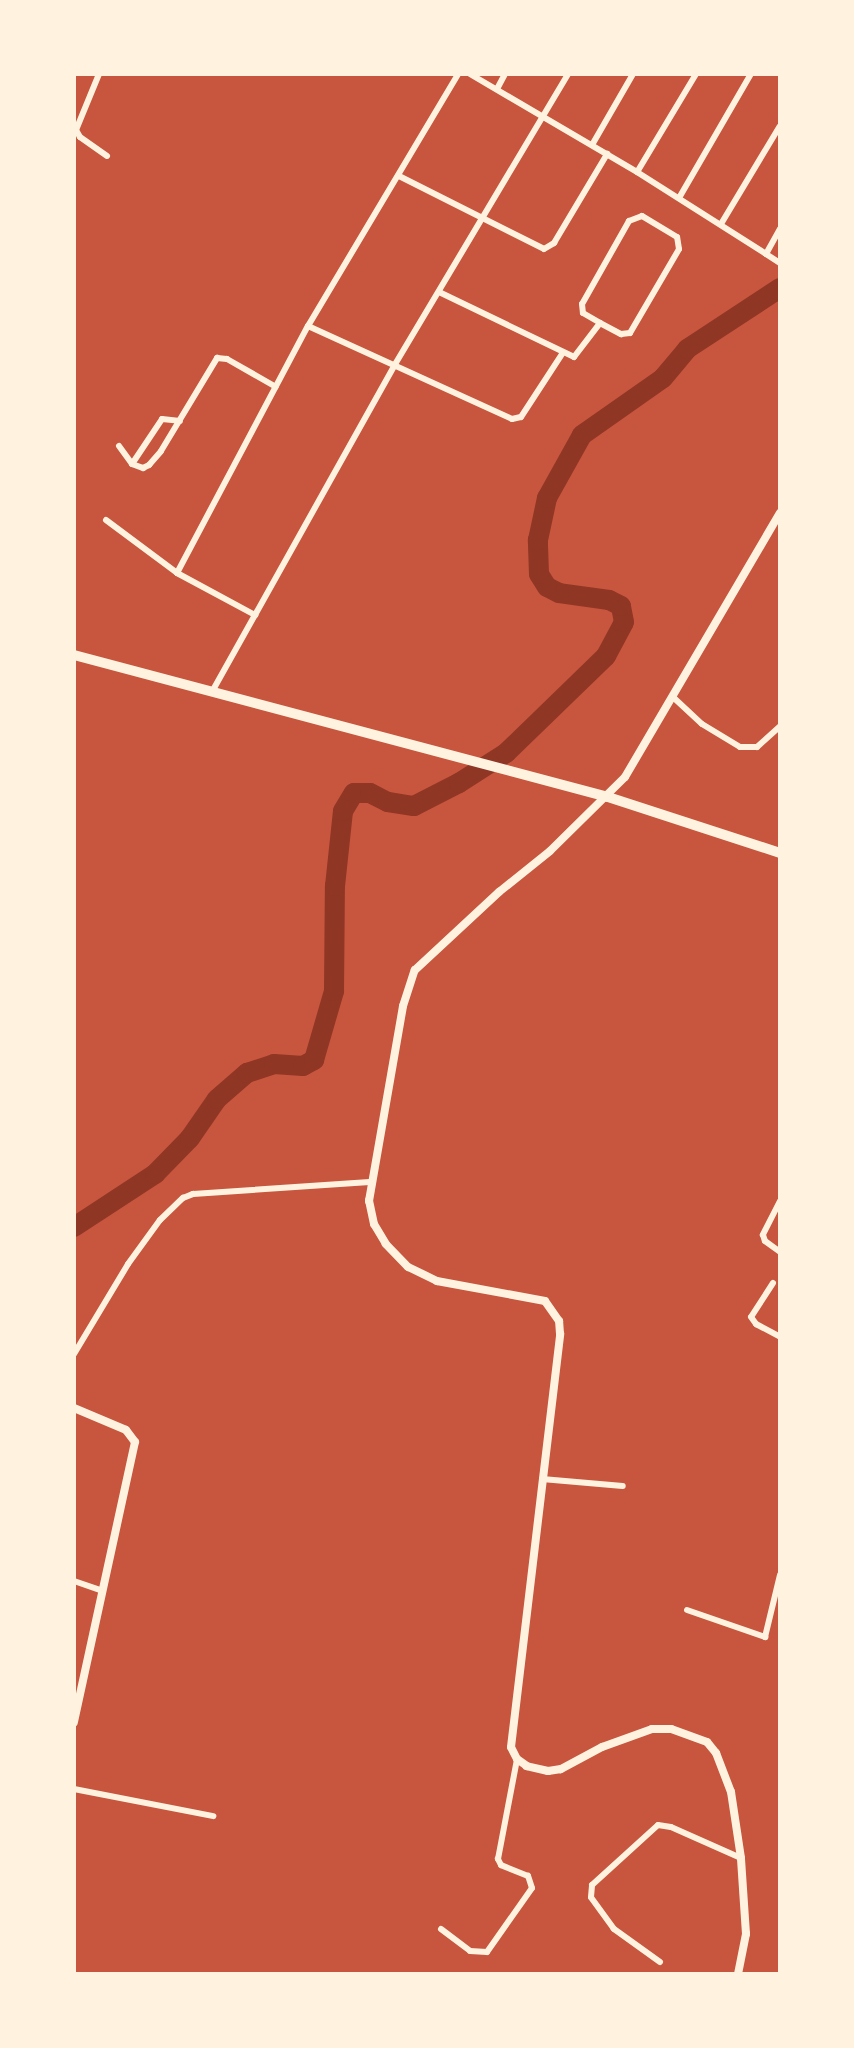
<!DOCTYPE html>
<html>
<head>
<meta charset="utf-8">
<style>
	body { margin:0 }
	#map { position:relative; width:854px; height:2048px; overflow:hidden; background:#c8553d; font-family:"Source Sans 3",sans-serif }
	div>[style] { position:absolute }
	.river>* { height:20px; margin:-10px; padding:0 10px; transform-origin:10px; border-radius:10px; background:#8f3625 }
	.minor>* { height:6px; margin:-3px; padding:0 3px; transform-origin:3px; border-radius:3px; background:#fff3e0 }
	.tertiary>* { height:8px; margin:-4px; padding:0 4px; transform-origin:4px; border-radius:4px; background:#fff3e0 }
	.primary>* { height:10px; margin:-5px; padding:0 5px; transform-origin:5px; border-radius:5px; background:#fff3e0 }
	span { translate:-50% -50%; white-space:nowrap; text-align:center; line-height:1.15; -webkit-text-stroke:6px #fff3e0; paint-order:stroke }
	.frame { position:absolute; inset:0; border:76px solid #fff3e0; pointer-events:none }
</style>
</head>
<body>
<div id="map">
	<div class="river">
		<div style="left:74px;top:1227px;width:97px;rotate:-33.2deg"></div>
		<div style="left:155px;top:1174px;width:50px;rotate:-45.8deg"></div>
		<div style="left:190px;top:1138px;width:47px;rotate:-55.3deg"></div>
		<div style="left:217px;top:1099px;width:40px;rotate:-41deg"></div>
		<div style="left:247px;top:1073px;width:28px;rotate:-18deg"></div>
		<div style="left:274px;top:1064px;width:29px;rotate:4deg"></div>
		<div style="left:303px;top:1066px;width:13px;rotate:-29deg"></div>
		<div style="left:314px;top:1060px;width:72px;rotate:-73.8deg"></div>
		<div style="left:334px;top:991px;width:105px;rotate:-89.5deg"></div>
		<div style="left:335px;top:886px;width:75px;rotate:-83.9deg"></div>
		<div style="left:343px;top:811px;width:21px;rotate:-59deg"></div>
		<div style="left:354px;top:793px;width:16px"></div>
		<div style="left:370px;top:793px;width:20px;rotate:27deg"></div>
		<div style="left:388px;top:802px;width:26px;rotate:9deg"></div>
		<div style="left:414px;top:806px;width:51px;rotate:-27.1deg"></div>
		<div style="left:459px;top:783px;width:56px;rotate:-32.6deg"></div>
		<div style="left:506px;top:753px;width:139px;rotate:-44.1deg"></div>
		<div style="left:606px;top:656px;width:38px;rotate:-62deg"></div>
		<div style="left:624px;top:622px;width:16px;rotate:-101deg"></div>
		<div style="left:621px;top:606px;width:13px;rotate:-153deg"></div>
		<div style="left:609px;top:600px;width:50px;rotate:-172deg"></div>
		<div style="left:559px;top:593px;width:13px;rotate:-153deg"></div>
		<div style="left:547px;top:587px;width:15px;rotate:-122deg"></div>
		<div style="left:539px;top:574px;width:34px;rotate:-92deg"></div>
		<div style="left:538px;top:540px;width:43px;rotate:-77.9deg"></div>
		<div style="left:547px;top:498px;width:72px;rotate:-60.9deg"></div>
		<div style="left:582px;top:435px;width:99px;rotate:-35.1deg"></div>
		<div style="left:663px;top:378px;width:38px;rotate:-50deg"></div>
		<div style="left:687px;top:349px;width:111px;rotate:-33.3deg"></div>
	</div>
	<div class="minor">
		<div style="left:99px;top:74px;width:61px;rotate:112.3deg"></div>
		<div style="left:76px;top:130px;width:8px;rotate:60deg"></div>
		<div style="left:80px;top:137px;width:33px;rotate:35deg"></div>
		<div style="left:470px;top:74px;width:194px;rotate:30.4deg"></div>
		<div style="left:696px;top:74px;width:114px;rotate:121deg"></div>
		<div style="left:637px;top:172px;width:153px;rotate:32.4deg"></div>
		<div style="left:766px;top:254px;width:29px;rotate:-61deg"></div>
		<div style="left:497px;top:89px;width:17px;rotate:-62deg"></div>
		<div style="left:592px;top:145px;width:82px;rotate:-60deg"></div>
		<div style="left:399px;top:176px;width:162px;rotate:26.7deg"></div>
		<div style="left:544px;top:249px;width:12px;rotate:-31deg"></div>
		<div style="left:554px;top:243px;width:104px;rotate:-59.2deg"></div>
		<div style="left:679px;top:198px;width:143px;rotate:-59.9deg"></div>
		<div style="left:721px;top:224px;width:114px;rotate:-59deg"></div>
		<div style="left:766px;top:254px;width:17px;rotate:33deg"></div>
		<div style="left:439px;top:292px;width:150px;rotate:25.7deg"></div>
		<div style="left:574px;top:357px;width:43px;rotate:-52.6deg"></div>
		<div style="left:600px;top:323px;width:24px;rotate:28deg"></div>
		<div style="left:621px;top:334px;width:9px;rotate:-6deg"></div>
		<div style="left:630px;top:333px;width:97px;rotate:-59.7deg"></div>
		<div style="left:679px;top:249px;width:12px;rotate:-99deg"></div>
		<div style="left:677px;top:237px;width:41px;rotate:-149deg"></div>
		<div style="left:642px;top:216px;width:14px;rotate:159deg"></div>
		<div style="left:629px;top:221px;width:95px;rotate:119.5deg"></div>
		<div style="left:582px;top:304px;width:9px;rotate:84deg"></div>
		<div style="left:583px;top:313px;width:20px;rotate:30deg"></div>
		<div style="left:308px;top:326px;width:293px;rotate:-59.2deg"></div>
		<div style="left:119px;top:446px;width:22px;rotate:54deg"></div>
		<div style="left:132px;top:464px;width:12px;rotate:20deg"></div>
		<div style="left:143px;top:468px;width:7px;rotate:-27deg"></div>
		<div style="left:149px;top:465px;width:18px;rotate:-49deg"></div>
		<div style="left:161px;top:451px;width:109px;rotate:-58.9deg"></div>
		<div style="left:217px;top:358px;width:10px;rotate:6deg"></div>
		<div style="left:227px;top:359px;width:56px;rotate:29.7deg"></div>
		<div style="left:132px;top:464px;width:54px;rotate:-56.3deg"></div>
		<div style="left:162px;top:419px;width:18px;rotate:6deg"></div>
		<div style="left:106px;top:520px;width:89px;rotate:36.7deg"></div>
		<div style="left:177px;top:573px;width:89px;rotate:28.3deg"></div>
		<div style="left:255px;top:615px;width:285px;rotate:-60.8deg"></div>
		<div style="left:394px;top:366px;width:340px;rotate:-59.2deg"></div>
		<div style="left:177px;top:573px;width:280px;rotate:-62.1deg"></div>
		<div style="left:308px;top:326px;width:224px;rotate:24.5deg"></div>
		<div style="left:512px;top:419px;width:9px;rotate:-13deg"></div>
		<div style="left:521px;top:417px;width:75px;rotate:-56.9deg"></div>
		<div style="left:213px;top:690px;width:86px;rotate:-60.8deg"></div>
		<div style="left:674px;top:698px;width:38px;rotate:43deg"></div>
		<div style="left:702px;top:724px;width:44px;rotate:31.2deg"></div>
		<div style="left:740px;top:747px;width:17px"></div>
		<div style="left:757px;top:747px;width:31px;rotate:-42deg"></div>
		<div style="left:780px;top:1201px;width:38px;rotate:117deg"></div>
		<div style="left:763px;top:1235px;width:6px;rotate:72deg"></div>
		<div style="left:765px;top:1241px;width:19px;rotate:36deg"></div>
		<div style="left:773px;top:1283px;width:40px;rotate:122.9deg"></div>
		<div style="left:751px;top:1317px;width:9px;rotate:54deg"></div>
		<div style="left:756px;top:1324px;width:27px;rotate:28deg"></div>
		<div style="left:74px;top:1354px;width:105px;rotate:-59deg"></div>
		<div style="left:128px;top:1264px;width:54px;rotate:-54deg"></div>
		<div style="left:160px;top:1220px;width:32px;rotate:-44deg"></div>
		<div style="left:183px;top:1198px;width:11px;rotate:-22deg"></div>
		<div style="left:193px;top:1194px;width:177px;rotate:-3.9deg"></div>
		<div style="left:542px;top:1479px;width:81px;rotate:4.9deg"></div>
		<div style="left:74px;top:1581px;width:28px;rotate:19deg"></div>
		<div style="left:687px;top:1610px;width:83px;rotate:19.1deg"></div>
		<div style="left:765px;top:1637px;width:64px;rotate:-76.4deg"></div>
		<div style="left:74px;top:1789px;width:142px;rotate:11deg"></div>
		<div style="left:441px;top:1929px;width:36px;rotate:37deg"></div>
		<div style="left:470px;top:1951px;width:17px;rotate:3deg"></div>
		<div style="left:487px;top:1952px;width:78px;rotate:-54.9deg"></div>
		<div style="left:532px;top:1888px;width:13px;rotate:-108deg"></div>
		<div style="left:528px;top:1876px;width:29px;rotate:-158deg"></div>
		<div style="left:501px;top:1865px;width:7px;rotate:-117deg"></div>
		<div style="left:498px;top:1859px;width:102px;rotate:-79.2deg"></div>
		<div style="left:660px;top:1962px;width:57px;rotate:-144.3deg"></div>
		<div style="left:614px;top:1929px;width:39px;rotate:-126deg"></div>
		<div style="left:591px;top:1897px;width:12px;rotate:-85deg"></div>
		<div style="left:592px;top:1885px;width:89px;rotate:-42.3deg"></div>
		<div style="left:658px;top:1825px;width:13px;rotate:9deg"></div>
		<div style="left:671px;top:1827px;width:77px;rotate:23.9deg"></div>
	</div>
	<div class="tertiary">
		<div style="left:74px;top:1408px;width:56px;rotate:22.9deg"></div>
		<div style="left:126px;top:1430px;width:15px;rotate:53deg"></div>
		<div style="left:135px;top:1442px;width:287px;rotate:102.3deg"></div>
		<div style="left:738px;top:1974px;width:41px;rotate:-78.7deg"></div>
		<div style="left:746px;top:1934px;width:76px;rotate:-93.8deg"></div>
		<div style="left:741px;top:1858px;width:67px;rotate:-98.6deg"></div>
		<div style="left:731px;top:1792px;width:42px;rotate:-111deg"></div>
		<div style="left:716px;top:1753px;width:14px;rotate:-129deg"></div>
		<div style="left:707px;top:1742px;width:38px;rotate:-160deg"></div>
		<div style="left:671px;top:1729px;width:19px;rotate:180deg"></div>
		<div style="left:652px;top:1729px;width:53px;rotate:160.2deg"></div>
		<div style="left:602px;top:1747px;width:47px;rotate:151.8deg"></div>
		<div style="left:561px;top:1769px;width:13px;rotate:171deg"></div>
		<div style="left:548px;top:1771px;width:22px;rotate:-167deg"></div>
		<div style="left:527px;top:1766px;width:12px;rotate:-145deg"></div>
		<div style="left:517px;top:1759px;width:13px;rotate:-117deg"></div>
		<div style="left:511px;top:1747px;width:416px;rotate:-83.2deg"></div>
		<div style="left:560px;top:1334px;width:13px;rotate:-94deg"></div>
		<div style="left:559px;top:1321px;width:24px;rotate:-125deg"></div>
		<div style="left:545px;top:1301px;width:110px;rotate:-169.5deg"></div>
		<div style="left:437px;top:1281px;width:32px;rotate:-154deg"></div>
		<div style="left:408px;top:1267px;width:32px;rotate:-134deg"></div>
		<div style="left:386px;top:1244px;width:23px;rotate:-121deg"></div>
		<div style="left:374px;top:1224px;width:24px;rotate:-102deg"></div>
		<div style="left:369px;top:1201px;width:198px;rotate:-80.1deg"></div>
		<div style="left:403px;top:1006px;width:38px;rotate:-72deg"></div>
		<div style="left:415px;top:970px;width:115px;rotate:-42.9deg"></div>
		<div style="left:499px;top:892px;width:65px;rotate:-38.8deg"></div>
		<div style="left:550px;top:851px;width:105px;rotate:-44.6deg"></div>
		<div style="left:625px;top:777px;width:306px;rotate:-59.6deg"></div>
	</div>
	<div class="primary">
		<div style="left:74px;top:655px;width:553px;rotate:14.89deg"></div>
		<div style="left:608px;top:797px;width:181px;rotate:18deg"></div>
	</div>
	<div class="frame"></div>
</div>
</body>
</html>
